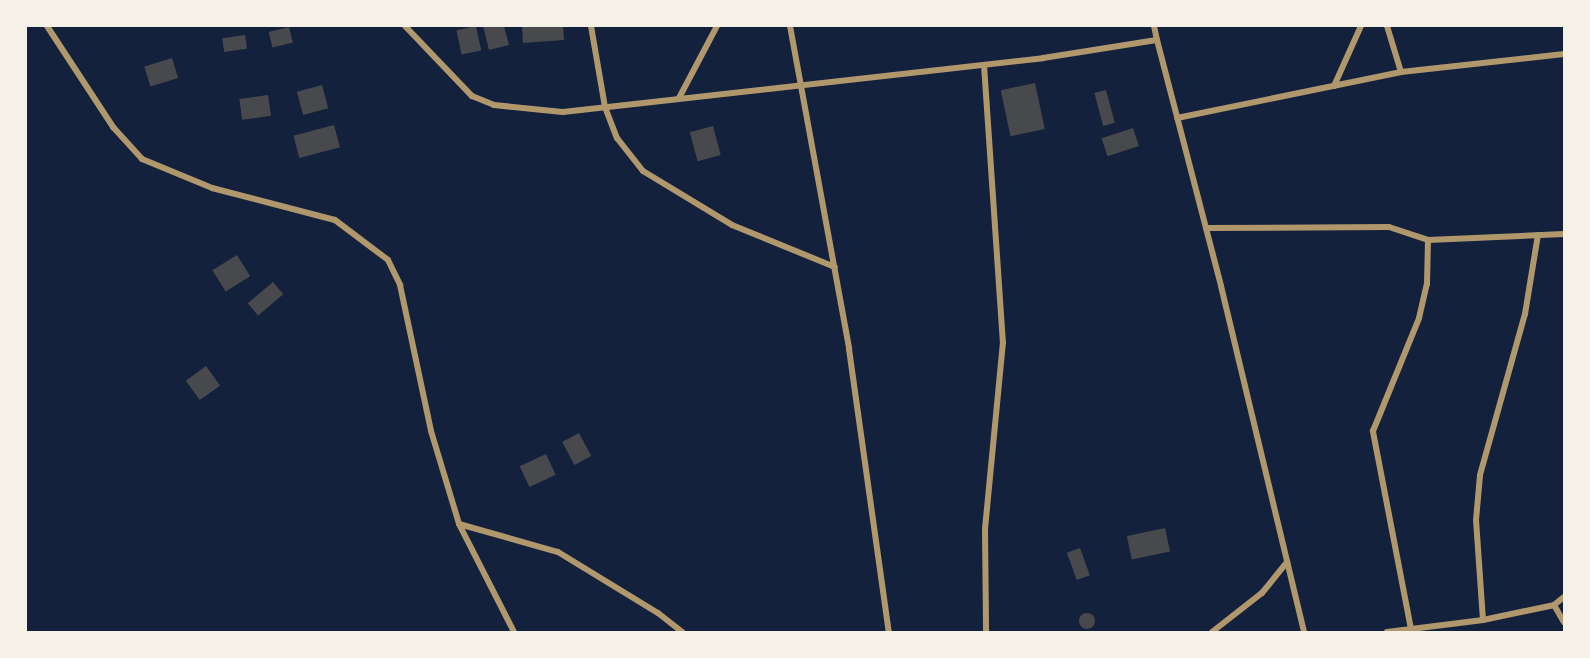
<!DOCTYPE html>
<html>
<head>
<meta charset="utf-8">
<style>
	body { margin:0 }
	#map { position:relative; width:1590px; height:658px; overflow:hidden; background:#14213d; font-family:"IBM Plex Sans",sans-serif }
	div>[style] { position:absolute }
	.building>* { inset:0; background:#48494c; transform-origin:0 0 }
	.round { border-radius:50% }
	.minor>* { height:6px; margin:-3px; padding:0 3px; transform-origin:3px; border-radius:3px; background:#b1986c }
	span { translate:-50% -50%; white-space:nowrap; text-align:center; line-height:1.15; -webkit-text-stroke:6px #f6f1e7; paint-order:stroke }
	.frame { position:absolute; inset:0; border:27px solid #f6f1e7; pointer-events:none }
</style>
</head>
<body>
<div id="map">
	<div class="building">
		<div style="left:476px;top:26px;width:25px;height:20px;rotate:78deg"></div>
		<div style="clip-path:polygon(483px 26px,504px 26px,509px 45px,489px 50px)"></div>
		<div style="clip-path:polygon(522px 26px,563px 26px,564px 40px,523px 43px)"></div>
		<div style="left:289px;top:27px;width:16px;height:21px;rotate:76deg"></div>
		<div style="left:245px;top:35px;width:14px;height:23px;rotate:82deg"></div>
		<div style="left:172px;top:58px;width:21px;height:29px;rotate:73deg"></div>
		<div style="left:1035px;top:83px;width:47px;height:35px;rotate:78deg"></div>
		<div style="left:322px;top:85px;width:24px;height:26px;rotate:75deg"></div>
		<div style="left:1106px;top:90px;width:34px;height:12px;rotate:75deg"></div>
		<div style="left:268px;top:95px;width:21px;height:29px;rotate:82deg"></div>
		<div style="left:334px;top:125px;width:23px;height:42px;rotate:75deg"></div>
		<div style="left:713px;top:126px;width:30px;height:24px;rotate:75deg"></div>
		<div style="left:1133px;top:128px;width:19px;height:33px;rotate:72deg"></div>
		<div style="left:237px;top:255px;width:25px;height:29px;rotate:58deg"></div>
		<div style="left:273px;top:282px;width:16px;height:33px;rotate:50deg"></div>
		<div style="left:206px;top:366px;width:24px;height:25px;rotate:54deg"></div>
		<div style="left:579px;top:433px;width:26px;height:19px;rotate:62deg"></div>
		<div style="left:546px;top:454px;width:23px;height:29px;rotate:65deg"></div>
		<div style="left:1165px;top:528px;width:24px;height:39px;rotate:78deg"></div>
		<div style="left:1080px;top:548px;width:29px;height:14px;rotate:70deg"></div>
		<div class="round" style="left:1079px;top:613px;width:16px;height:16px"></div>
	</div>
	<div class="minor">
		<div style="left:47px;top:26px;width:121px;rotate:56.8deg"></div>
		<div style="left:113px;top:127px;width:43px;rotate:47.8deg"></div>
		<div style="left:142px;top:159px;width:76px;rotate:22.5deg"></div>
		<div style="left:212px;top:188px;width:127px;rotate:14.6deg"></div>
		<div style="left:335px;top:220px;width:66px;rotate:37deg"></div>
		<div style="left:388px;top:260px;width:28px;rotate:64deg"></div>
		<div style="left:400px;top:285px;width:149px;rotate:78deg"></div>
		<div style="left:431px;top:431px;width:97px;rotate:73.2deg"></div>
		<div style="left:459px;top:524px;width:121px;rotate:63deg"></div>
		<div style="left:405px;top:26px;width:97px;rotate:46.3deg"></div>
		<div style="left:472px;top:96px;width:24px;rotate:22deg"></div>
		<div style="left:494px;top:105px;width:69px;rotate:5.8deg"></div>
		<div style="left:563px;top:112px;width:483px;rotate:-6.4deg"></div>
		<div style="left:1043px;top:58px;width:115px;rotate:-9deg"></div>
		<div style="left:1157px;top:40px;width:14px;rotate:-102deg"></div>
		<div style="left:591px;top:26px;width:82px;rotate:80.2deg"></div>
		<div style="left:605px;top:107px;width:33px;rotate:69deg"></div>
		<div style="left:617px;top:138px;width:42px;rotate:51.8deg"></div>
		<div style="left:643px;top:171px;width:104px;rotate:31.2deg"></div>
		<div style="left:732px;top:225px;width:111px;rotate:22.2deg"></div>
		<div style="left:790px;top:26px;width:328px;rotate:79.6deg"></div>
		<div style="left:849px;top:349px;width:286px;rotate:82deg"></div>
		<div style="left:1387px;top:26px;width:48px;rotate:73.1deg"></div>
		<div style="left:1157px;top:40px;width:254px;rotate:75.4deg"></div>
		<div style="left:1221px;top:286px;width:356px;rotate:76.5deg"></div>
		<div style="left:984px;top:65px;width:278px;rotate:86.1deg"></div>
		<div style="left:1003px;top:342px;width:188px;rotate:95.5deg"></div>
		<div style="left:985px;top:529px;width:103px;rotate:89.4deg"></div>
		<div style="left:1334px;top:86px;width:66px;rotate:-65.8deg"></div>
		<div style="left:679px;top:98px;width:81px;rotate:-62.2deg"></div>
		<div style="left:1177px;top:118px;width:229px;rotate:-11.6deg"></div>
		<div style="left:1401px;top:72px;width:164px;rotate:-6.3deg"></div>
		<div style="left:1206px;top:228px;width:183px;rotate:-0.3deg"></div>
		<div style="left:1389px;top:227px;width:41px;rotate:18.4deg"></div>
		<div style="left:1428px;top:240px;width:136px;rotate:-2.5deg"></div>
		<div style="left:459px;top:524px;width:103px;rotate:15.8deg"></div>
		<div style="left:558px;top:552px;width:117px;rotate:31.4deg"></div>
		<div style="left:658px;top:613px;width:31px;rotate:38deg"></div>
		<div style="left:1554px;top:605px;width:20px;rotate:60deg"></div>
		<div style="left:1483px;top:620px;width:100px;rotate:-94deg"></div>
		<div style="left:1476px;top:520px;width:45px;rotate:-84.9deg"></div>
		<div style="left:1480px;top:475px;width:167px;rotate:-74.4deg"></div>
		<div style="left:1525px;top:314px;width:80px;rotate:-80.7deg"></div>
		<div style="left:1411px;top:629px;width:202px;rotate:-100.9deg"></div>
		<div style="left:1373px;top:431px;width:122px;rotate:-67.8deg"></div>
		<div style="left:1419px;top:318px;width:35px;rotate:-77deg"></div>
		<div style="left:1427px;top:284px;width:44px;rotate:-88.7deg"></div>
		<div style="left:1212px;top:632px;width:63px;rotate:-38deg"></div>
		<div style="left:1262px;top:593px;width:40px;rotate:-51deg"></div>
		<div style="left:1387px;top:632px;width:97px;rotate:-7.1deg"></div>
		<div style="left:1483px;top:620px;width:73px;rotate:-11.9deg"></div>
		<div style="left:1554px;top:605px;width:13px;rotate:-39deg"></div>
	</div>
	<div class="frame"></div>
</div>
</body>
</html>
